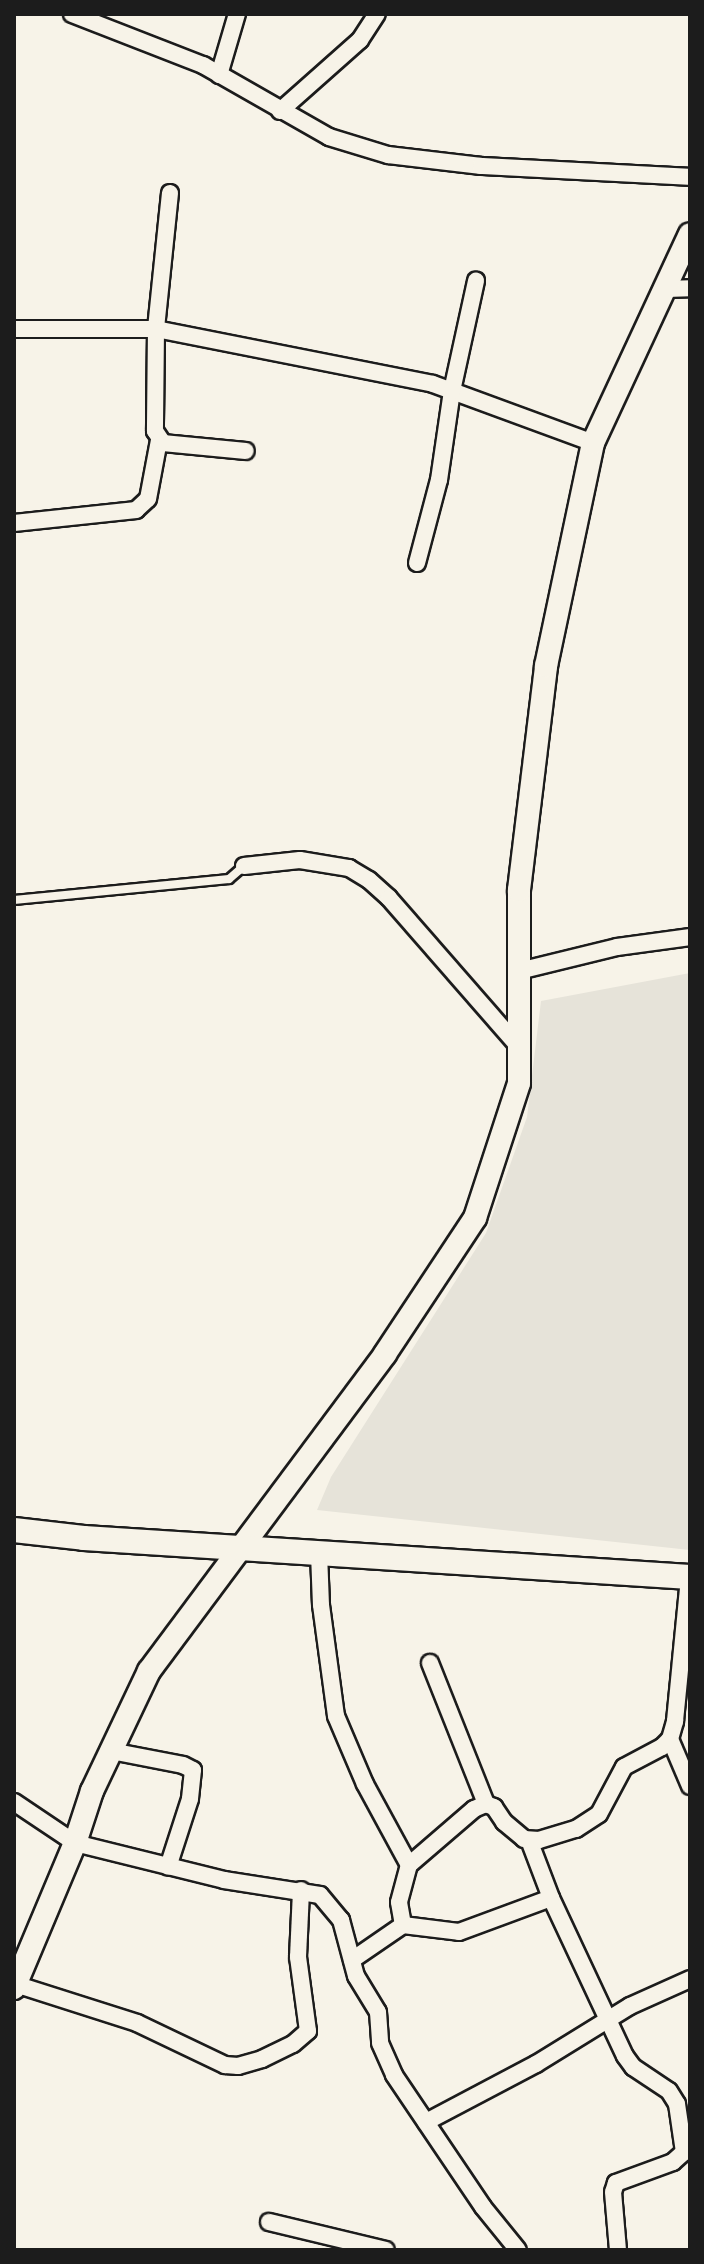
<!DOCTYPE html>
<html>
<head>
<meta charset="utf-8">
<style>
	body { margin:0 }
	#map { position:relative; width:704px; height:2264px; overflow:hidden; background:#f7f3e8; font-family:"Patrick Hand",sans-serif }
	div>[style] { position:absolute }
	.built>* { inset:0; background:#e6e3d9 }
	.roads { filter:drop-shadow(2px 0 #1c1c1c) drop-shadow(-2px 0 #1c1c1c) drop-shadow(0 2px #1c1c1c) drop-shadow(0 -2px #1c1c1c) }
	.lane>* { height:8px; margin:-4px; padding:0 4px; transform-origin:4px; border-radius:4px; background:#f7f3e8 }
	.street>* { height:16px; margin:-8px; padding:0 8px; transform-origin:8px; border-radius:8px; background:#f7f3e8 }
	.secondary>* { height:22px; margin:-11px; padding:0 11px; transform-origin:11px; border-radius:11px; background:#f7f3e8 }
	.primary>* { height:24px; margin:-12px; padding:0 12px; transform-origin:12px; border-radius:12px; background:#f7f3e8 }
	span { translate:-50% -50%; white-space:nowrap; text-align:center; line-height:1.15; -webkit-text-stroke:8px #f7f3e8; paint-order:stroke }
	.frame { position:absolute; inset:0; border:16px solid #1c1c1c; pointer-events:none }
</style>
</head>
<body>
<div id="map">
	<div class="built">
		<div style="clip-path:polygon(690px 973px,690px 1550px,317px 1510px,331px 1477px,486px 1233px,527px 1117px,541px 1001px)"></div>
	</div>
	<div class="roads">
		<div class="lane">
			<div style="left:14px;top:900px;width:216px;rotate:-5.6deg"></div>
			<div style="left:229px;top:879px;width:20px;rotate:-41deg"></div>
		</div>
		<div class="street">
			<div style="left:72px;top:14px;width:141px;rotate:21.3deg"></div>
			<div style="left:203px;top:65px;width:145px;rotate:29.7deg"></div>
			<div style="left:329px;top:137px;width:62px;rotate:17deg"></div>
			<div style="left:388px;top:155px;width:94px;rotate:6.7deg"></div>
			<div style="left:481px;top:166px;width:209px;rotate:3deg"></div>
			<div style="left:219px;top:75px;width:64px;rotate:-73.6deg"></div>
			<div style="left:280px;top:111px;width:107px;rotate:-41.6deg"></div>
			<div style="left:360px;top:40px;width:31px;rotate:-57deg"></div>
			<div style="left:170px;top:193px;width:137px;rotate:95.9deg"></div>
			<div style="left:156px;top:329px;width:102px;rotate:90.6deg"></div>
			<div style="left:155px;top:431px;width:14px;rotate:56deg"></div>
			<div style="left:163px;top:443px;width:83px;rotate:5.5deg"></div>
			<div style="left:666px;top:289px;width:24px;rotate:-2deg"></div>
			<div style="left:14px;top:329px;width:142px"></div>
			<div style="left:156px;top:329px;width:282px;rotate:11.2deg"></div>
			<div style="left:433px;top:384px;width:171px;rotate:20.2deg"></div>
			<div style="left:14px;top:523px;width:123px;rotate:-6.1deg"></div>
			<div style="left:136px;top:510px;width:16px;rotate:-43deg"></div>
			<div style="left:148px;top:499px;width:60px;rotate:-79.4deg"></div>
			<div style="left:417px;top:563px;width:86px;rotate:-75.2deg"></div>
			<div style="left:439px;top:480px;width:90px;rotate:-81.7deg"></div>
			<div style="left:452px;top:391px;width:113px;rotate:-77.7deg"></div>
			<div style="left:244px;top:866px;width:56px;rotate:-6.1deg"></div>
			<div style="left:300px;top:860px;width:50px;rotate:9.3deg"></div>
			<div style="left:349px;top:868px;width:23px;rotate:31deg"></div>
			<div style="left:369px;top:880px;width:27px;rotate:42deg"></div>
			<div style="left:389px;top:898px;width:198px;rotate:48.9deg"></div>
			<div style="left:519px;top:971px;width:101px;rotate:-13.8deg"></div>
			<div style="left:617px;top:947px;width:74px;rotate:-7.8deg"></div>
			<div style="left:319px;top:1553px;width:52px;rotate:87.8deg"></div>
			<div style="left:321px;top:1605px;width:112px;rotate:82.3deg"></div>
			<div style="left:336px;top:1716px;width:74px;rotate:66.9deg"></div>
			<div style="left:365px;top:1784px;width:92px;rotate:61.5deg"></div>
			<div style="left:430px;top:1663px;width:152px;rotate:68.3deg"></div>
			<div style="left:670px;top:1739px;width:51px;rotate:66.9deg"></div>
			<div style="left:111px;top:1751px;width:73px;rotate:11deg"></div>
			<div style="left:183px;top:1765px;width:11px;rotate:27deg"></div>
			<div style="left:193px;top:1770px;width:29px;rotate:96deg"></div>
			<div style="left:190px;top:1799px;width:71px;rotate:107.9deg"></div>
			<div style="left:14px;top:1802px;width:73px;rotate:33.9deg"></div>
			<div style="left:75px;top:1843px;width:154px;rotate:13.9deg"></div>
			<div style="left:224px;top:1880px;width:97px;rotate:8.9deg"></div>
			<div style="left:320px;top:1895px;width:33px;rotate:50deg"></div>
			<div style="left:341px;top:1920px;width:58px;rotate:75deg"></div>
			<div style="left:356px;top:1976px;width:42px;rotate:58.6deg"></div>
			<div style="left:378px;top:2012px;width:31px;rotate:86deg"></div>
			<div style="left:380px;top:2043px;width:35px;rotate:66deg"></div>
			<div style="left:394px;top:2075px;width:159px;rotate:56deg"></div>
			<div style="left:483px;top:2207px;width:55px;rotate:50.9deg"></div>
			<div style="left:529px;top:1840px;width:62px;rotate:69.2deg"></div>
			<div style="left:551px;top:1898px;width:174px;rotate:64.9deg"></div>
			<div style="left:625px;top:2056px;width:14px;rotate:54deg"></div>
			<div style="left:633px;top:2067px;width:43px;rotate:33.7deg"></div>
			<div style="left:669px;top:2091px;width:15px;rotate:58deg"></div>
			<div style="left:677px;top:2104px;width:49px;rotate:81.7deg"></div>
			<div style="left:684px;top:2152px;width:15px;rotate:138deg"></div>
			<div style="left:673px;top:2162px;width:61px;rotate:159.8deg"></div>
			<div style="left:616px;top:2183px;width:9px;rotate:108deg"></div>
			<div style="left:613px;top:2192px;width:58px;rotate:85.1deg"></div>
			<div style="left:403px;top:1925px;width:56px;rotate:7.1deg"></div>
			<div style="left:459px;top:1932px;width:98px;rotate:-20.3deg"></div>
			<div style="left:352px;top:1960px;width:62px;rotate:-34.5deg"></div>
			<div style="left:403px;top:1925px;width:23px;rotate:-100deg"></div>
			<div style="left:399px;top:1902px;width:38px;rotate:-75deg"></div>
			<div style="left:409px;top:1865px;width:86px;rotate:-40.7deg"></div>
			<div style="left:474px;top:1809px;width:13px;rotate:-23deg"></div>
			<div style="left:486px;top:1804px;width:9px;rotate:21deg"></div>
			<div style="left:494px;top:1807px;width:18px;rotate:56deg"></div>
			<div style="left:504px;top:1822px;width:26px;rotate:40deg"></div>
			<div style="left:524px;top:1839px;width:15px;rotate:4deg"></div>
			<div style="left:539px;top:1840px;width:39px;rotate:-17deg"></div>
			<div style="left:576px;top:1829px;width:27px;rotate:-33deg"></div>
			<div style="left:599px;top:1814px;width:53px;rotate:-62deg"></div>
			<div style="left:624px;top:1767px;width:43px;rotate:-27.8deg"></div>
			<div style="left:662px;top:1747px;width:11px;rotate:-45deg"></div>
			<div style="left:670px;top:1739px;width:19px;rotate:-74deg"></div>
			<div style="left:675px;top:1721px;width:145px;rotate:-84.4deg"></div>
			<div style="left:15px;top:1984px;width:128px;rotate:17.7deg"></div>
			<div style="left:137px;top:2023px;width:98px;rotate:25.5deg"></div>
			<div style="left:225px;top:2065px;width:13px;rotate:4deg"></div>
			<div style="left:238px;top:2066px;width:25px;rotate:-16deg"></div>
			<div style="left:262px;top:2059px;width:34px;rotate:-26deg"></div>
			<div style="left:293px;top:2044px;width:20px;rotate:-41deg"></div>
			<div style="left:308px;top:2031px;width:75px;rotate:-97.7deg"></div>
			<div style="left:298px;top:1957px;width:67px;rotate:-87.4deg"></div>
			<div style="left:426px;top:2122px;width:124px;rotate:-27.8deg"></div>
			<div style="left:536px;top:2064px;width:110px;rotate:-31.7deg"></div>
			<div style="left:630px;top:2006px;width:66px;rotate:-24.2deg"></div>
			<div style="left:269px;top:2222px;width:120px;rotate:13.5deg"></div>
		</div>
		<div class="secondary">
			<div style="left:14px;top:1988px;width:157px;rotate:-67.2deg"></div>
			<div style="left:75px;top:1843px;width:55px;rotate:-71.9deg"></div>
			<div style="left:92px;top:1791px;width:133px;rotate:-64.6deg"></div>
			<div style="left:149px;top:1671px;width:395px;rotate:-53.3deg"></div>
			<div style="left:385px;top:1354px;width:163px;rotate:-56.5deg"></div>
			<div style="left:475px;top:1218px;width:142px;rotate:-71.9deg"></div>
			<div style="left:519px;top:1083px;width:193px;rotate:-90deg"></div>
			<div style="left:519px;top:890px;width:226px;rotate:-83.1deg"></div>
			<div style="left:546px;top:666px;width:228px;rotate:-78.1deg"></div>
			<div style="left:593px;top:443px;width:230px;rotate:-65.1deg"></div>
		</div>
		<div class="primary">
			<div style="left:14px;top:1530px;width:70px;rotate:6.5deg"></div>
			<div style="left:84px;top:1538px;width:607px;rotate:3.68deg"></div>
		</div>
	</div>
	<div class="frame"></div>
</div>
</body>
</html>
